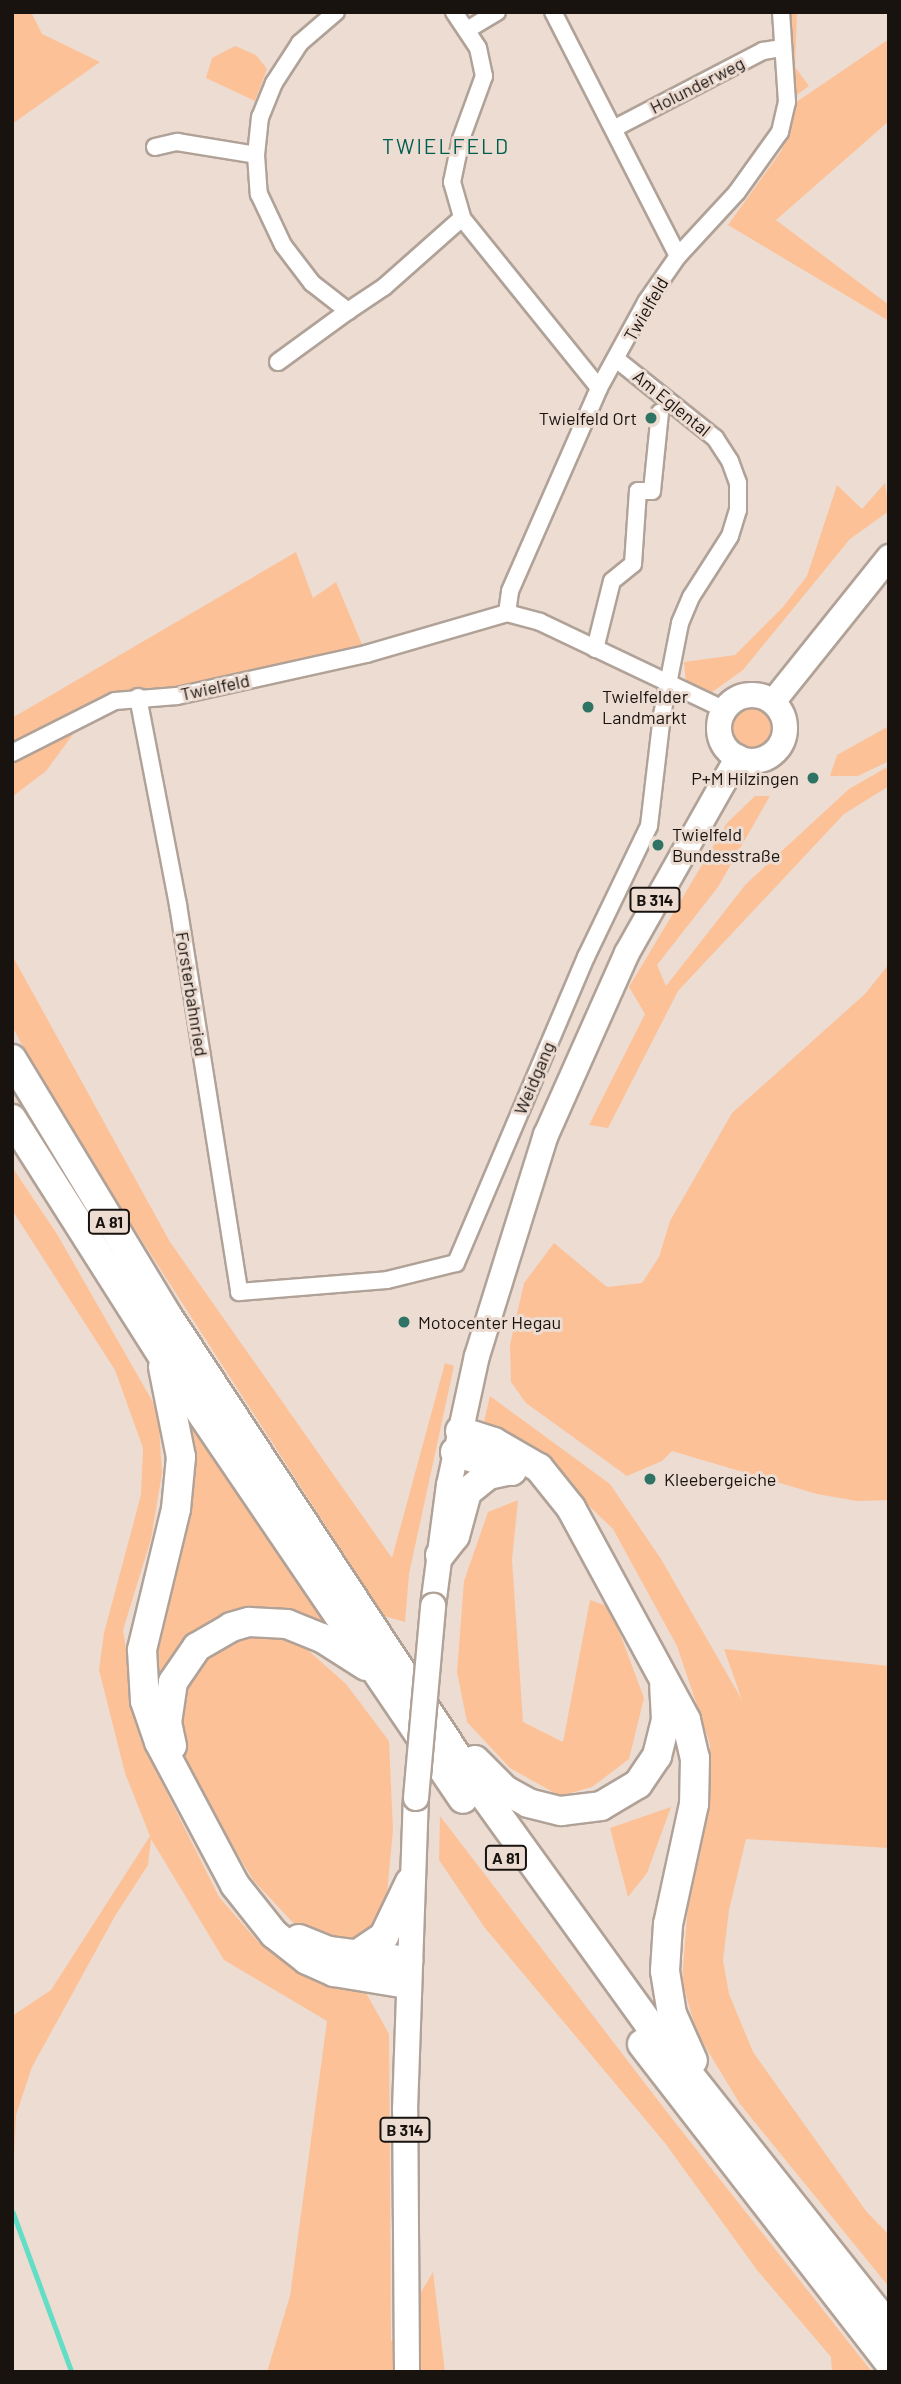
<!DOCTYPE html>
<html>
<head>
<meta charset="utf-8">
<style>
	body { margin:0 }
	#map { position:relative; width:901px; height:2384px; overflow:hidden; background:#ecdcd2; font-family:Barlow,sans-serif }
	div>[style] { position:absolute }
	.green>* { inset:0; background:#fdc198 }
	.round { border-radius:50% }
	.stream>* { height:4.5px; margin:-2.25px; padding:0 2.25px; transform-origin:2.25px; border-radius:2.25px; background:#61dec5 }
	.roads { filter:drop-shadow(2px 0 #b1a298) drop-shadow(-2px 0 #b1a298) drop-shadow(0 2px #b1a298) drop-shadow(0 -2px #b1a298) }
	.street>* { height:16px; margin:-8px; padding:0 8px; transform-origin:8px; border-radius:8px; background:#fff }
	.primary>* { height:24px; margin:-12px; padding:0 12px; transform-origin:12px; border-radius:12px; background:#fff }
	.primary>.ring { margin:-12px; padding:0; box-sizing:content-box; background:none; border:24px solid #fff; border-radius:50% }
	.highway>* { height:28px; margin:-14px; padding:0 14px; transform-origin:14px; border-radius:14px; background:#fff }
	.bridges { filter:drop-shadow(2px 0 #b1a298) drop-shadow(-2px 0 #b1a298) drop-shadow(0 2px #b1a298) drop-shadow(0 -2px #b1a298) }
	.primary-bridge>* { height:24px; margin:-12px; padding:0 12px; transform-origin:12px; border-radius:12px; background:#fff }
	.dots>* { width:19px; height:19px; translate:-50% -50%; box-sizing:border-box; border:4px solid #ecdcd2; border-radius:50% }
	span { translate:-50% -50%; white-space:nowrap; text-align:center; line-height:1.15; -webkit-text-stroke:6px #ecdcd2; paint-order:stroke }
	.shield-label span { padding:2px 5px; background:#ecdcd2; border:2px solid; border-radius:5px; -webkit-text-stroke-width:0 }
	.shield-label { font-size:16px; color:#191310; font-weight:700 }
	.street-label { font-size:18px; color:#191310 }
	.poi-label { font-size:18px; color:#191310 }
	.right { translate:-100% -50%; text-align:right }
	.left { translate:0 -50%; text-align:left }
	.quarter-label { font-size:21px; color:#005e50; letter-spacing:2px }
	.frame { position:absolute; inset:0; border:14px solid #191310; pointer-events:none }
</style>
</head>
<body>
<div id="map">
	<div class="green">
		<div style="clip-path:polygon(12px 12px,31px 12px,42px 34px,100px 62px,12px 124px)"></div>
		<div style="clip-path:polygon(781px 12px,797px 12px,795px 67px,809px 86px,787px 102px)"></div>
		<div style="clip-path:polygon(889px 39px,889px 121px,776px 220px,889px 305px,889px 321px,728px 225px,782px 150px,792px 105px)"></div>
		<div style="clip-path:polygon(235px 46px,256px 55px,267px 69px,255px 101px,206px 78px,212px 58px)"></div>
		<div style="clip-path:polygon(885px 483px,889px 511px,850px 539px,743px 670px,708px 695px,686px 683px,684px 662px,735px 655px,783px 607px,807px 576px,837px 485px,862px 509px)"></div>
		<div style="clip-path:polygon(296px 552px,313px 598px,336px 582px,366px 654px,91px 710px,46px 771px,12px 797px,12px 718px)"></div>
		<div class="round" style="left:728px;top:705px;width:50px;height:50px"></div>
		<div style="clip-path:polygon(889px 726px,889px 761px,858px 776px,830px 776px,837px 755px)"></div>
		<div style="clip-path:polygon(889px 766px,889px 786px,844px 814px,678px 991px,608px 1128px,589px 1125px,645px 1014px,629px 987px,727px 823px,755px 796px,770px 796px,718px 887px,657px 965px,666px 986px,746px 884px,849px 789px)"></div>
		<div style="clip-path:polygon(12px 955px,170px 1242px,392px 1558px,445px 1363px,454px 1366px,409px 1574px,405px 1622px,384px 1616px,52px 1101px,12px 1026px)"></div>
		<div style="clip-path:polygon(889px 964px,889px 1500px,857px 1501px,817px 1494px,672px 1451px,662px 1461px,627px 1476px,526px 1403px,511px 1382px,510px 1345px,524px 1283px,554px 1243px,607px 1287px,642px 1283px,659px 1257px,670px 1221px,732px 1113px,865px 994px)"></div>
		<div style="clip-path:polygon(12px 1167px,57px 1234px,158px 1411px,162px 1473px,151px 1539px,123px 1630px,140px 1739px,219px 1897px,259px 1943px,314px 1975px,365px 1991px,389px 2034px,391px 2342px,433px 2272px,445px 2372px,267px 2372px,290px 2296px,327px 2021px,224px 1960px,151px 1839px,148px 1865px,115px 1916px,32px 2067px,16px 2115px,12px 2196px,12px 2016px,51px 1990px,150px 1836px,125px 1773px,99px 1670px,104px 1633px,141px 1495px,143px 1448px,115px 1370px,12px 1210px)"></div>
		<div style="clip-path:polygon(490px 1396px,610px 1484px,661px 1559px,742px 1700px,724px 1649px,889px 1666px,889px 1848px,746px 1839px,729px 1910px,723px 1960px,729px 1994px,753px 2052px,866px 2211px,889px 2235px,889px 2287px,740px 2104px,697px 2033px,682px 1982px,688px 1903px,710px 1802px,710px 1744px,677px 1646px,613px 1529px,526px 1445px,484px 1421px)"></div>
		<div style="clip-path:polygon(189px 1421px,326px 1625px,252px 1613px,154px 1696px,151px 1650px)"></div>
		<div style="clip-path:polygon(518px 1500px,512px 1560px,523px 1722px,563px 1742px,590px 1600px,610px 1607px,644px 1698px,629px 1759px,592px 1787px,560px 1796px,510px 1768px,467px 1722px,457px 1672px,464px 1581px,488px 1512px)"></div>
		<div style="clip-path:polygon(255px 1634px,301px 1644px,346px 1684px,389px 1741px,393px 1830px,385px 1914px,371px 1936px,352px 1945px,298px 1928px,254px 1881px,202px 1797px,182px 1751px,177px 1711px,194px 1663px,207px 1647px)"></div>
		<div style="clip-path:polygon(671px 1807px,647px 1873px,628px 1897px,610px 1828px)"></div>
		<div style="clip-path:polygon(440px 1816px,670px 2116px,872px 2372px,832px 2372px,831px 2357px,757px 2270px,665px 2143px,485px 1928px,439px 1860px)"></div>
	</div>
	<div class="stream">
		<div style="left:13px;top:2212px;width:171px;rotate:69.8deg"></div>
	</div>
	<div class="roads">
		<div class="street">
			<div style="left:336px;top:12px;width:48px;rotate:139.3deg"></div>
			<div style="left:300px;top:43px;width:48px;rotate:123deg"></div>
			<div style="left:274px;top:83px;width:37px;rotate:112deg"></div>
			<div style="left:260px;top:117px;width:38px;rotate:96deg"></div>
			<div style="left:256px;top:155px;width:39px;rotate:86deg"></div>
			<div style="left:259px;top:194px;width:56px;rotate:64.8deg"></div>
			<div style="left:283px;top:245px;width:48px;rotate:52.7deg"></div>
			<div style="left:312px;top:283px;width:46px;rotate:37.9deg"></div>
			<div style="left:348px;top:311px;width:43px;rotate:-33.7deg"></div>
			<div style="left:384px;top:287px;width:104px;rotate:-41.5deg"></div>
			<div style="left:462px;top:218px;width:218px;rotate:51.1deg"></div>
			<div style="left:454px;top:12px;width:43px;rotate:56.3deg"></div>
			<div style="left:478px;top:48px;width:29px;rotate:78deg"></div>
			<div style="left:484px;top:76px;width:67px;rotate:110.1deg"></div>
			<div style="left:461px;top:139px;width:44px;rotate:101.8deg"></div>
			<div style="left:452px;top:182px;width:37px;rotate:74deg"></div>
			<div style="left:467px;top:30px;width:35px;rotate:-31deg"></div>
			<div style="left:615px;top:128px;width:167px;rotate:-27.5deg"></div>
			<div style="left:763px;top:51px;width:18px;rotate:-9deg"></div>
			<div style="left:155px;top:147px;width:23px;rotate:-13deg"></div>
			<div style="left:177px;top:142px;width:80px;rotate:9.3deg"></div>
			<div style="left:678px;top:256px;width:87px;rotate:-47.3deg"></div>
			<div style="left:737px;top:192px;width:74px;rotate:-54.4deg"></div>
			<div style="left:780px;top:132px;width:31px;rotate:-77deg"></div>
			<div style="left:787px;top:102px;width:90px;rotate:-93.8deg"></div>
			<div style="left:278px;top:362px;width:87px;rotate:-36.1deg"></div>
			<div style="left:507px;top:613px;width:22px;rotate:-82deg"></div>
			<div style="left:510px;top:591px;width:222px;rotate:-66.3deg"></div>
			<div style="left:599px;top:388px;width:98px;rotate:-61.3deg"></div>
			<div style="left:646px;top:302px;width:56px;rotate:-55.2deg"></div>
			<div style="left:678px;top:256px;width:274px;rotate:-117.1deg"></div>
			<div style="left:595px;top:649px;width:70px;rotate:-76deg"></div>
			<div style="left:612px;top:581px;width:27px;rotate:-39deg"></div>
			<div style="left:633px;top:564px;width:73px;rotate:-86.1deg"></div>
			<div style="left:638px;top:491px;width:14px"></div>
			<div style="left:652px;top:491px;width:79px;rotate:-84.2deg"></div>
			<div style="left:138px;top:697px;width:212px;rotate:79.1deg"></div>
			<div style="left:178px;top:905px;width:392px;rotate:81deg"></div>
			<div style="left:239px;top:1292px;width:148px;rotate:-4.6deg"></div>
			<div style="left:387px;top:1280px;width:71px;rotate:-13.8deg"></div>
			<div style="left:456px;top:1263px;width:332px;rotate:-67deg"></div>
			<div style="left:586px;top:957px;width:145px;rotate:-64.3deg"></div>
			<div style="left:649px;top:826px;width:112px;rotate:-83.3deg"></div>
			<div style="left:662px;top:715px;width:94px;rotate:-78.9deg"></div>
			<div style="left:680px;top:623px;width:28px;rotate:-67deg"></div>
			<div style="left:691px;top:597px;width:72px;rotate:-57.4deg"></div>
			<div style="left:730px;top:536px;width:27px;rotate:-73deg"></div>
			<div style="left:738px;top:510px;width:27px;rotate:-90deg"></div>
			<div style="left:738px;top:483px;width:23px;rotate:-110deg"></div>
			<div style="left:730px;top:461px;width:27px;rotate:-123deg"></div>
			<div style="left:715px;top:438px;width:127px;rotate:-141.4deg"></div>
			<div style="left:12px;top:753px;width:115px;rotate:-26.8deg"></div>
			<div style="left:115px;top:701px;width:62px;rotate:-4.6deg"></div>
			<div style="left:177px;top:696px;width:194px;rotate:-12.5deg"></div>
			<div style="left:366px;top:654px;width:147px;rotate:-16.2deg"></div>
			<div style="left:507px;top:613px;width:34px;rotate:15deg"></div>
			<div style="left:540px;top:622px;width:205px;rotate:25.4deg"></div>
		</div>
		<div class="primary">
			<div class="ring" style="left:719px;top:695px;width:42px;height:42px"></div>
			<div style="left:773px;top:702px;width:186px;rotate:-51.3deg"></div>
			<div style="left:433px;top:1606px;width:122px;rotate:-82.5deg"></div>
			<div style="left:449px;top:1485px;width:132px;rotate:-77.8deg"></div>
			<div style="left:477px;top:1356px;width:232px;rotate:-72.7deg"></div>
			<div style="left:546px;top:1135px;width:199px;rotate:-66deg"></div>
			<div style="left:627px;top:953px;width:225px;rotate:-60.5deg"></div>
			<div style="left:407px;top:2372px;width:262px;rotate:-90.4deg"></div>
			<div style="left:405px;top:2110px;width:312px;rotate:-88deg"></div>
		</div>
		<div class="highway">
			<div style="left:12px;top:1059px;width:299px;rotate:58.8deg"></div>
			<div style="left:167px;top:1315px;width:552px;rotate:56.68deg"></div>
			<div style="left:470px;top:1776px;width:306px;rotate:54.2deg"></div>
			<div style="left:649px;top:2024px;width:387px;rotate:51.6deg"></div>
			<div style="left:12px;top:1119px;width:282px;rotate:57.6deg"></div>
			<div style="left:163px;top:1357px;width:534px;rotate:55.83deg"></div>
			<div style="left:163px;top:1367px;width:92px;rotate:78.7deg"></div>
			<div style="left:181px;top:1457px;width:52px;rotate:95.5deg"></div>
			<div style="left:176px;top:1509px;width:145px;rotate:103.6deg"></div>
			<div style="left:142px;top:1650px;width:51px;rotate:86.6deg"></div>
			<div style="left:145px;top:1701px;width:43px;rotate:71.1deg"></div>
			<div style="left:159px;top:1742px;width:162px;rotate:62deg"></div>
			<div style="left:235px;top:1885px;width:63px;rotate:51.5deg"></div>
			<div style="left:274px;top:1934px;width:42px;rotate:38.2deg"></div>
			<div style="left:307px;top:1960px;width:30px;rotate:24deg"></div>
			<div style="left:334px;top:1972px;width:74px;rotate:9.3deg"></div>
			<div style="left:460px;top:1431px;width:36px;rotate:18deg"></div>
			<div style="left:494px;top:1442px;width:52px;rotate:30deg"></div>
			<div style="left:539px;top:1468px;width:51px;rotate:51.3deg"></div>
			<div style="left:571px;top:1508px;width:241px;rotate:61.5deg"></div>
			<div style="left:686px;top:1720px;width:39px;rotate:77deg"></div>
			<div style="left:695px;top:1758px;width:46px;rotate:91.2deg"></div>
			<div style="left:694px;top:1804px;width:123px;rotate:102.2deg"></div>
			<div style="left:668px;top:1924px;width:47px;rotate:93.7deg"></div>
			<div style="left:665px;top:1971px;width:44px;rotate:80.8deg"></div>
			<div style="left:672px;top:2014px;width:51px;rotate:65.9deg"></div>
			<div style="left:455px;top:1452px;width:60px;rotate:18.4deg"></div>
			<div style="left:440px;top:1555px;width:24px;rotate:-52deg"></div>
			<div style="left:455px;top:1536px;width:46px;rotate:-74.7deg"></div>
			<div style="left:467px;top:1492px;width:27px;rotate:-39deg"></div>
			<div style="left:488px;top:1475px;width:25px;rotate:-12deg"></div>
			<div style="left:172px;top:1746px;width:24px;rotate:-102deg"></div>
			<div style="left:167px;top:1723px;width:41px;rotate:-81.7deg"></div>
			<div style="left:173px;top:1682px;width:42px;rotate:-55.6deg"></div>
			<div style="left:197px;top:1647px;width:39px;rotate:-30deg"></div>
			<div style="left:231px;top:1627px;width:19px;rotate:-16deg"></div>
			<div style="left:249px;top:1622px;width:38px;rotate:3deg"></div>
			<div style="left:287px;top:1624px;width:38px;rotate:22deg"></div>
			<div style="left:322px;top:1638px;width:52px;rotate:32.5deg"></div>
			<div style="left:475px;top:1760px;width:42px;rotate:45deg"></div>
			<div style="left:505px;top:1790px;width:26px;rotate:29deg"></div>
			<div style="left:528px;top:1803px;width:34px;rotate:14deg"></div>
			<div style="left:561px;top:1811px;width:40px;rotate:-7.1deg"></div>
			<div style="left:601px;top:1806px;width:43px;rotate:-30.7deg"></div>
			<div style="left:638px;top:1784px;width:34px;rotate:-56deg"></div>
			<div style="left:657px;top:1756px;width:37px;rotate:-76deg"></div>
			<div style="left:666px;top:1720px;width:34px;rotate:-93deg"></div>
			<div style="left:299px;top:1939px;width:32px;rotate:22deg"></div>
			<div style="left:329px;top:1951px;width:80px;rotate:7.2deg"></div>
			<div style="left:356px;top:1955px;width:34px;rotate:-34deg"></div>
			<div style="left:384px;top:1936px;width:60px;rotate:-64.3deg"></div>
			<div style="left:642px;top:2044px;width:403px;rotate:52.2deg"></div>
		</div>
	</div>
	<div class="bridges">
		<div class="primary-bridge">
			<div style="left:416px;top:1798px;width:193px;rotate:-84.9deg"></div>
		</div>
	</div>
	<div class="dots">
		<div style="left:651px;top:418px;background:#2f7365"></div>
		<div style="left:588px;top:707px;background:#2f7365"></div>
		<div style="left:813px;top:778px;background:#2f7365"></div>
		<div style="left:658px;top:845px;background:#2f7365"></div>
		<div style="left:404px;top:1322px;background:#2f7365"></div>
		<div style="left:650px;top:1479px;background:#2f7365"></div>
	</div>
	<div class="shield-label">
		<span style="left:655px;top:900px">B 314</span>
		<span style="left:109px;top:1222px">A 81</span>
		<span style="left:506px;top:1858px">A 81</span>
		<span style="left:405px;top:2130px">B 314</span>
	</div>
	<div class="street-label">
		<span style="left:697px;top:85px;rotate:-27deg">Holunderweg</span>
		<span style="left:646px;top:309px;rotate:-60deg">Twielfeld</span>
		<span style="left:672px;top:403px;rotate:39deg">Am Eglental</span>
		<span style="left:215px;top:687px;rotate:-12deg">Twielfeld</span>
		<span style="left:192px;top:994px;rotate:81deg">Forsterbahnried</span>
		<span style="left:534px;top:1078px;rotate:-67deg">Weidgang</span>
	</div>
	<div class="poi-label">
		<span class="right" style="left:637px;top:418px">Twielfeld Ort</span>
		<span class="left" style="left:602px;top:707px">Twielfelder<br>Landmarkt</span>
		<span class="right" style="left:799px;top:778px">P+M Hilzingen</span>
		<span class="left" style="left:672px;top:845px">Twielfeld<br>Bundesstraße</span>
		<span class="left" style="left:418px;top:1322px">Motocenter Hegau</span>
		<span class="left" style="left:664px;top:1479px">Kleebergeiche</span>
	</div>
	<div class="quarter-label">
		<span style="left:446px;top:146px">TWIELFELD</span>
	</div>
	<div class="frame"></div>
</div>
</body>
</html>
